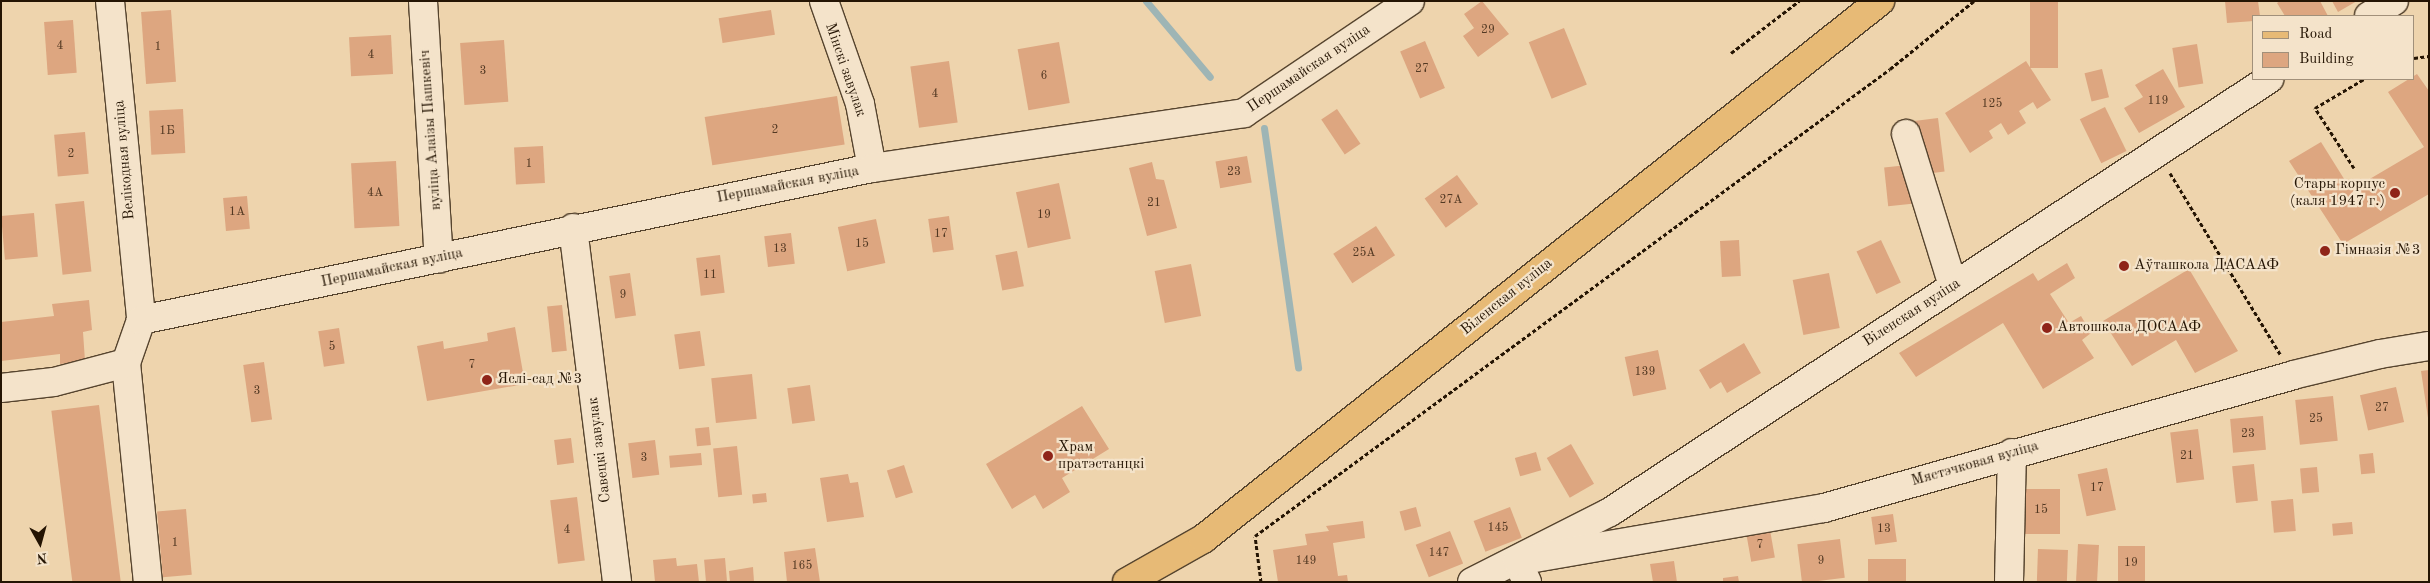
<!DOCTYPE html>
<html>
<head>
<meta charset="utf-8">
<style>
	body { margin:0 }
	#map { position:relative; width:2430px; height:583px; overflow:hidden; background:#eed4ad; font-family:"Old Standard TT",serif }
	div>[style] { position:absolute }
	.stream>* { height:7px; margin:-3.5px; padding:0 3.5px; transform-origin:3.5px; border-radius:3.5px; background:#9eb5b5 }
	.building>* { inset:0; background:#dda680; transform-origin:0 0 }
	.path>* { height:3px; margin-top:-1.5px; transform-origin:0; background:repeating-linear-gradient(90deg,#241403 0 4px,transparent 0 6.5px) }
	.roads { filter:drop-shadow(1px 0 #56442e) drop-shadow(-1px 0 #56442e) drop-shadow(0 1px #56442e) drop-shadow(0 -1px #56442e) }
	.minor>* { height:28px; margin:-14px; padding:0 14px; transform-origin:14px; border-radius:14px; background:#f4e3ca }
	.major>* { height:28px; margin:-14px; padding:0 14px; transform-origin:14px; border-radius:14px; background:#e7ba76 }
	.dots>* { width:14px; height:14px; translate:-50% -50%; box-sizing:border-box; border:2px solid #f4e3ca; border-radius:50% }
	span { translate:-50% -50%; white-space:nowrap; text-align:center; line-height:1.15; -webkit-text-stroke:4.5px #f4e3ca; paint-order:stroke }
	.number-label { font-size:12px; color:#523822 }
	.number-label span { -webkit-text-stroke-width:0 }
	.street-label { font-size:15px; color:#241403 }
	.poi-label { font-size:15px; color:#241403 }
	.right { translate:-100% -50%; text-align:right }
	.left { translate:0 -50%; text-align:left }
	.frame { position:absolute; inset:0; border:2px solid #241403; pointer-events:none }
	.legend { position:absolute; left:2252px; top:15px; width:162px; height:65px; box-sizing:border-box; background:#f4e3ca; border:1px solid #a1907a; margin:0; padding:6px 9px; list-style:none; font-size:15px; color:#241403 }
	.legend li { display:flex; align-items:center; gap:10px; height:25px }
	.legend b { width:25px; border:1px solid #a1907a }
	.north { position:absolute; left:15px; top:518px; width:50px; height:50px; -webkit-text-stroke:4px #f4e3ca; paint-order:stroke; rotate:173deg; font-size:14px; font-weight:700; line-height:20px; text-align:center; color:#241403 }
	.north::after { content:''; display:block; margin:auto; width:18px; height:22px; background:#241403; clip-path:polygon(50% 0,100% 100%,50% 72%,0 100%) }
</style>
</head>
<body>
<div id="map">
	<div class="stream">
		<div style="left:1146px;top:1px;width:99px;rotate:49.9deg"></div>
		<div style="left:1264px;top:128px;width:242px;rotate:81.9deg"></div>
	</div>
	<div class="building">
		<div style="clip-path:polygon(1482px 1px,1509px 34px,1478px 57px,1463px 36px,1474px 28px,1464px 14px)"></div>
		<div style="left:2030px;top:1px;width:28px;height:67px"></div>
		<div style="clip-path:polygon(2225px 1px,2258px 1px,2260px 16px,2254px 16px,2254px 21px,2227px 23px)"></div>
		<div style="clip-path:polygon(2280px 1px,2320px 1px,2328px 16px,2285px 16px,2277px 3px)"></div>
		<div style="clip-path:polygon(2332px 1px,2357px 1px,2338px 12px)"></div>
		<div style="left:171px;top:10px;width:72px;height:30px;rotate:86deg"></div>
		<div style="left:771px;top:10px;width:25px;height:53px;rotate:81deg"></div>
		<div style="left:73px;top:20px;width:53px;height:29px;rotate:86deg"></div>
		<div style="left:1564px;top:28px;width:61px;height:38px;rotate:68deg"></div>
		<div style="left:391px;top:35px;width:39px;height:42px;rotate:87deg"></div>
		<div style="left:504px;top:40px;width:62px;height:44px;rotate:86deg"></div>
		<div style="left:1425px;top:41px;width:51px;height:27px;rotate:67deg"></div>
		<div style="left:1059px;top:42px;width:62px;height:42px;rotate:80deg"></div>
		<div style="left:2197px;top:44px;width:40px;height:25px;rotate:81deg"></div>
		<div style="left:949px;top:61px;width:62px;height:39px;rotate:82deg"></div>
		<div style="clip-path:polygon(2026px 61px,2051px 100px,2037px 109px,2033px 102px,2019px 111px,2026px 123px,2008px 135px,2001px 123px,1989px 131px,1993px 138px,1970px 153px,1945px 113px)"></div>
		<div style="left:2102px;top:69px;width:29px;height:18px;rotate:76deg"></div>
		<div style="clip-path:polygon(2163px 69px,2185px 107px,2139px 133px,2124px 108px,2143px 97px,2135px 85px)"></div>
		<div style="clip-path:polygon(2417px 74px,2429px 91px,2429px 194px,2343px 244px,2289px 161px,2321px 142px,2351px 190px,2424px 147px,2388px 92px)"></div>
		<div style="left:837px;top:96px;width:49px;height:134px;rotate:81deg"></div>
		<div style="left:2105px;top:107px;width:49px;height:28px;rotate:64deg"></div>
		<div style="left:183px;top:109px;width:44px;height:34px;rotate:87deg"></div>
		<div style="left:1337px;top:109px;width:42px;height:19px;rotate:56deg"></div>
		<div style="left:1938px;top:118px;width:54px;height:24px;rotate:83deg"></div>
		<div style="left:85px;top:132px;width:42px;height:31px;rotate:85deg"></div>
		<div style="left:543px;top:146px;width:37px;height:29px;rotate:87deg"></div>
		<div style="left:1247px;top:156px;width:27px;height:32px;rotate:80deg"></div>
		<div style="left:396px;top:161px;width:65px;height:45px;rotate:87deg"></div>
		<div style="clip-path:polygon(1152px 162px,1156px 179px,1164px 180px,1177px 228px,1147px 236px,1129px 168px)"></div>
		<div style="left:1908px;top:165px;width:39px;height:24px;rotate:84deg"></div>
		<div style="left:1457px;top:175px;width:36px;height:40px;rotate:54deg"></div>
		<div style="left:1059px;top:183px;width:57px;height:44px;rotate:78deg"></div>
		<div style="left:247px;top:196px;width:33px;height:24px;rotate:85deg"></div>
		<div style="left:84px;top:201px;width:71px;height:29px;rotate:84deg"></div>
		<div style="left:34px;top:213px;width:44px;height:33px;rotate:85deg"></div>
		<div style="left:949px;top:216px;width:34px;height:21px;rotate:82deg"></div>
		<div style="left:876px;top:219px;width:45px;height:39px;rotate:78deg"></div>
		<div style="left:1376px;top:226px;width:35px;height:51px;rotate:57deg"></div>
		<div style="left:791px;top:233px;width:31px;height:27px;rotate:83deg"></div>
		<div style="left:1739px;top:240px;width:36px;height:19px;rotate:87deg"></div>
		<div style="left:1881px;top:240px;width:47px;height:27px;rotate:65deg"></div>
		<div style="left:1017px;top:251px;width:36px;height:22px;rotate:79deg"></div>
		<div style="left:720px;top:255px;width:38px;height:24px;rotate:83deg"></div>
		<div style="clip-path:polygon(2067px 263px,2075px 278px,2050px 294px,2069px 323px,2081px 316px,2091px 333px,2082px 340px,2094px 358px,2043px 389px,2003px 323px,1916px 377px,1899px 353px,2033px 273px,2038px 281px)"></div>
		<div style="left:1191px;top:264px;width:53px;height:37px;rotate:79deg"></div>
		<div style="clip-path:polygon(2189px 269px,2238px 351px,2195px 373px,2176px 340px,2132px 366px,2103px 321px)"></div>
		<div style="left:630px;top:273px;width:43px;height:21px;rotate:82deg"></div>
		<div style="left:1829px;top:273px;width:56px;height:37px;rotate:79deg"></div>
		<div style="clip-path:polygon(89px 300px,92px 330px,83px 332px,85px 361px,60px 364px,60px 354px,1px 361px,1px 322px,54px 316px,52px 304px)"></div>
		<div style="left:562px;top:305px;width:46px;height:15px;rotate:84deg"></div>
		<div style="clip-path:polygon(515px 327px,525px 384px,427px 401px,417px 346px,443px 341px,444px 349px,488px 341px,487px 333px)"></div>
		<div style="left:339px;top:328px;width:36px;height:21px;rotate:81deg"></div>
		<div style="left:700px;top:331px;width:35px;height:26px;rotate:82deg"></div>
		<div style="clip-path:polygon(1744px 343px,1761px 373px,1727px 393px,1721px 382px,1710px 389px,1699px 370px)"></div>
		<div style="left:1658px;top:350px;width:40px;height:34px;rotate:78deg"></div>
		<div style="left:264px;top:362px;width:58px;height:21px;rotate:82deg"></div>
		<div style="clip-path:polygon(2429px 370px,2429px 418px,2428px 418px,2421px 371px)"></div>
		<div style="left:752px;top:374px;width:45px;height:41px;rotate:84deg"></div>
		<div style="left:810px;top:385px;width:36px;height:23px;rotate:82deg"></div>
		<div style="left:2396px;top:387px;width:36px;height:37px;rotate:77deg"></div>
		<div style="left:2333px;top:396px;width:45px;height:38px;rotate:84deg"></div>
		<div style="left:99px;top:405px;width:178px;height:48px;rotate:83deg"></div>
		<div style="clip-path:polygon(1082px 406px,1109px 449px,1062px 478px,1070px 492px,1043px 509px,1035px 495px,1012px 509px,986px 464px)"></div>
		<div style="left:2263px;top:416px;width:34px;height:33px;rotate:85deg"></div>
		<div style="left:709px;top:427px;width:18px;height:14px;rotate:84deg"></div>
		<div style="left:2198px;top:429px;width:51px;height:28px;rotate:83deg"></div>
		<div style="left:571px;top:438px;width:25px;height:17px;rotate:83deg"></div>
		<div style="left:655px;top:440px;width:35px;height:27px;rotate:83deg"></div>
		<div style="left:1571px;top:444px;width:46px;height:28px;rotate:60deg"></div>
		<div style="left:737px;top:446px;width:49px;height:24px;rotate:84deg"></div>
		<div style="left:1536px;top:452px;width:19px;height:22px;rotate:74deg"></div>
		<div style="left:701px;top:453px;width:12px;height:32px;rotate:85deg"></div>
		<div style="left:2373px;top:453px;width:20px;height:14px;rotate:84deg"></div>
		<div style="left:2254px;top:464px;width:37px;height:22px;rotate:84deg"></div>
		<div style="left:904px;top:465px;width:29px;height:18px;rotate:72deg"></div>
		<div style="left:2317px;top:467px;width:25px;height:17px;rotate:85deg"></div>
		<div style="left:2107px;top:468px;width:43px;height:30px;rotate:78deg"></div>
		<div style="clip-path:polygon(848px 474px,850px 483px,858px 482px,864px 517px,827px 522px,820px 478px)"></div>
		<div style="left:2060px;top:489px;width:45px;height:37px;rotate:90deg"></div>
		<div style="left:766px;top:493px;width:9px;height:14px;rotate:84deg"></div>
		<div style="left:577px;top:497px;width:64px;height:27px;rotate:83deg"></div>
		<div style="left:2293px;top:499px;width:32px;height:22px;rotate:85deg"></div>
		<div style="left:1416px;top:507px;width:20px;height:17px;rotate:75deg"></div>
		<div style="left:1510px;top:507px;width:33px;height:39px;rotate:69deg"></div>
		<div style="left:186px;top:509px;width:66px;height:29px;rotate:85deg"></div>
		<div style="left:1893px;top:514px;width:28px;height:22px;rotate:82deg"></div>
		<div style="clip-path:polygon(1363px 521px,1365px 538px,1333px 543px,1338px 576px,1347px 575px,1348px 582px,1278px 582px,1273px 550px,1307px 545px,1305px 534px,1329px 531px,1326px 526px)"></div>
		<div style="left:2352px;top:522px;width:12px;height:20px;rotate:85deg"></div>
		<div style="left:1770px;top:530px;width:28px;height:24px;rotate:80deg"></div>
		<div style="left:1450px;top:531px;width:35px;height:37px;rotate:68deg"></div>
		<div style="left:1840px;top:539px;width:39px;height:43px;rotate:83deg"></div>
		<div style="left:2078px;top:544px;width:21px;height:38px;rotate:3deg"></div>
		<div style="left:2118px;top:546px;width:27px;height:36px"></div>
		<div style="clip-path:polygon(815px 548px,820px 582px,787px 582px,784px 552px)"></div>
		<div style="left:2038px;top:549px;width:30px;height:33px;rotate:2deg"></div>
		<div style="clip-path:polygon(676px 558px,677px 566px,697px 564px,699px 582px,655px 582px,653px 560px)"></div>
		<div style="left:725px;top:558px;width:24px;height:21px;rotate:85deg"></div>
		<div style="left:1906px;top:559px;width:23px;height:38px;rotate:90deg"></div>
		<div style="clip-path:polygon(1674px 561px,1677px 582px,1653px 582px,1650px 564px)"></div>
		<div style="clip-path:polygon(753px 567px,754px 582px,730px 582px,729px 571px)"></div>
		<div style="clip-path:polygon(1738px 576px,1739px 582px,1723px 582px,1723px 578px)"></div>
	</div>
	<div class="path">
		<div style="left:1731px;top:53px;width:86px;rotate:-37.4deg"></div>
		<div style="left:2414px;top:58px;width:15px;rotate:-8deg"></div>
		<div style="left:2354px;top:168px;width:72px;rotate:-123deg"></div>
		<div style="left:2315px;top:108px;width:57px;rotate:-30.6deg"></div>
		<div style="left:2170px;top:173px;width:212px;rotate:58.7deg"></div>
		<div style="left:1261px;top:582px;width:46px;rotate:-97.4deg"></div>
		<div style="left:1255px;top:536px;width:788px;rotate:-36.33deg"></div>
		<div style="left:1890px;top:69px;width:108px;rotate:-39deg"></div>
	</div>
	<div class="roads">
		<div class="minor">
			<div style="left:110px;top:1px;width:321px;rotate:84.4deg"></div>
			<div style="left:141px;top:320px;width:46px;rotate:109.2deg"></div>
			<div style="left:126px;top:363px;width:220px;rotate:84.3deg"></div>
			<div style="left:423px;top:1px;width:258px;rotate:86.5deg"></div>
			<div style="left:824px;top:1px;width:109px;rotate:70.7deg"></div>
			<div style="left:860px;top:104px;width:65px;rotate:79.4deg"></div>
			<div style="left:2369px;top:16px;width:29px;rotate:-31deg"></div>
			<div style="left:1906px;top:134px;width:159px;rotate:72.8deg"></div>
			<div style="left:573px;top:228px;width:357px;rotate:82.9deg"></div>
			<div style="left:141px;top:320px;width:747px;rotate:-11.75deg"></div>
			<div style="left:872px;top:168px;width:376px;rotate:-8.4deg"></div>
			<div style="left:1244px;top:113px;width:200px;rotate:-34deg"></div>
			<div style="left:1px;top:388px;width:53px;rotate:-6.5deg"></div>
			<div style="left:54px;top:382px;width:74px;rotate:-14.8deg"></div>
			<div style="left:1472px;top:582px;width:155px;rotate:-26.9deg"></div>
			<div style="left:1610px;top:512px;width:789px;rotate:-33.31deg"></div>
			<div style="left:1527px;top:582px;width:23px;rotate:-115deg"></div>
			<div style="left:1517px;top:561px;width:312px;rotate:-9.8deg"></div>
			<div style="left:1824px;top:508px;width:487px;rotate:-15.8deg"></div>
			<div style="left:2293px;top:375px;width:89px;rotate:-13.6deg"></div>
			<div style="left:2380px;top:354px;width:50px;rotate:-9.3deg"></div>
			<div style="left:2009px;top:582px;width:129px;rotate:-88.7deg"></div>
		</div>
		<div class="major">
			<div style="left:1127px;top:582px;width:87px;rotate:-29.5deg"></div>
			<div style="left:1203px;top:539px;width:865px;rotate:-38.47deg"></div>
		</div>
	</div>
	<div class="dots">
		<div style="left:2395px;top:193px;background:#8f2418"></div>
		<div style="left:2325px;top:251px;background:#8f2418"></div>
		<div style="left:2124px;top:266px;background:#8f2418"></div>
		<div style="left:2047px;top:328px;background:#8f2418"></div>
		<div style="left:487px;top:380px;background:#8f2418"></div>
		<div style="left:1048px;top:456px;background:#8f2418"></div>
	</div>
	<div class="number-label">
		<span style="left:1488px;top:31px">29</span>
		<span style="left:60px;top:47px">4</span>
		<span style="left:158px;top:48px">1</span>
		<span style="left:371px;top:56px">4</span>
		<span style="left:1422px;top:70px">27</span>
		<span style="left:483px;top:72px">3</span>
		<span style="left:1044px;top:77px">6</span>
		<span style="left:935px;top:95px">4</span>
		<span style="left:2158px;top:102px">119</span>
		<span style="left:1992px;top:105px">125</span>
		<span style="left:775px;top:131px">2</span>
		<span style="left:167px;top:132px">1Б</span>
		<span style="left:71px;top:155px">2</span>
		<span style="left:529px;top:165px">1</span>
		<span style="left:1234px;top:173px">23</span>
		<span style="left:375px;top:194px">4А</span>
		<span style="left:1451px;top:201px">27А</span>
		<span style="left:1154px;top:204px">21</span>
		<span style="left:237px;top:213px">1А</span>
		<span style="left:1044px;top:216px">19</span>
		<span style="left:941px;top:235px">17</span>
		<span style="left:862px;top:245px">15</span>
		<span style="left:780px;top:250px">13</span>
		<span style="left:1364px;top:254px">25А</span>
		<span style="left:710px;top:276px">11</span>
		<span style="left:623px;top:296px">9</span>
		<span style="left:332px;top:348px">5</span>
		<span style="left:472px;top:366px">7</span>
		<span style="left:1645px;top:373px">139</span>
		<span style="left:257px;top:392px">3</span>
		<span style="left:2382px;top:409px">27</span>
		<span style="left:2316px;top:420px">25</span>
		<span style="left:2248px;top:435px">23</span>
		<span style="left:2187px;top:457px">21</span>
		<span style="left:644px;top:459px">3</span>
		<span style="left:2097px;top:489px">17</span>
		<span style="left:2041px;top:511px">15</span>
		<span style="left:1498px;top:529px">145</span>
		<span style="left:1884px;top:530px">13</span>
		<span style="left:567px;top:531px">4</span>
		<span style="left:175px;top:544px">1</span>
		<span style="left:1760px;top:546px">7</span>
		<span style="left:1439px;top:554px">147</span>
		<span style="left:1306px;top:562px">149</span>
		<span style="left:1821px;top:562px">9</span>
		<span style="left:2131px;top:564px">19</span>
		<span style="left:802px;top:567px">165</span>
	</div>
	<div class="street-label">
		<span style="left:1309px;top:69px;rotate:-34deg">Першамайская вуліца</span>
		<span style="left:845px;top:70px;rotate:71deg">Мінскі завулак</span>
		<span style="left:431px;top:130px;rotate:-94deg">вуліца Алаізы Пашкевіч</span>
		<span style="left:125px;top:160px;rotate:-95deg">Велікодная вуліца</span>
		<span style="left:788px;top:185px;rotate:-11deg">Першамайская вуліца</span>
		<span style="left:392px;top:268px;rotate:-12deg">Першамайская вуліца</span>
		<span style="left:1507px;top:297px;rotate:-39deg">Віленская вуліца</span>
		<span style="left:1912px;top:313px;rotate:-33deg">Віленская вуліца</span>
		<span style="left:600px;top:450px;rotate:-97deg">Савецкі завулак</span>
		<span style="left:1975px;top:464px;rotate:-16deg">Мястэчковая вуліца</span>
	</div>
	<div class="poi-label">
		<span class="right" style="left:2385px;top:193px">Стары корпус<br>(каля 1947 г.)</span>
		<span class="left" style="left:2335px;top:251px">Гімназія №3</span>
		<span class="left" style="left:2134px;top:266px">Аўташкола ДАСААФ</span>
		<span class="left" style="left:2057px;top:328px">Автошкола ДОСААФ</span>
		<span class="left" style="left:497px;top:380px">Яслі-сад №3</span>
		<span class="left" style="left:1058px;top:456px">Храм<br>пратэстанцкі</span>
	</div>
	<div class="frame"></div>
	<ul class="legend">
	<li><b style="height:6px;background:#e7ba76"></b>Road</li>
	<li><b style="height:14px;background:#dda680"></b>Building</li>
	</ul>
	<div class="north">N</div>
</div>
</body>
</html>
